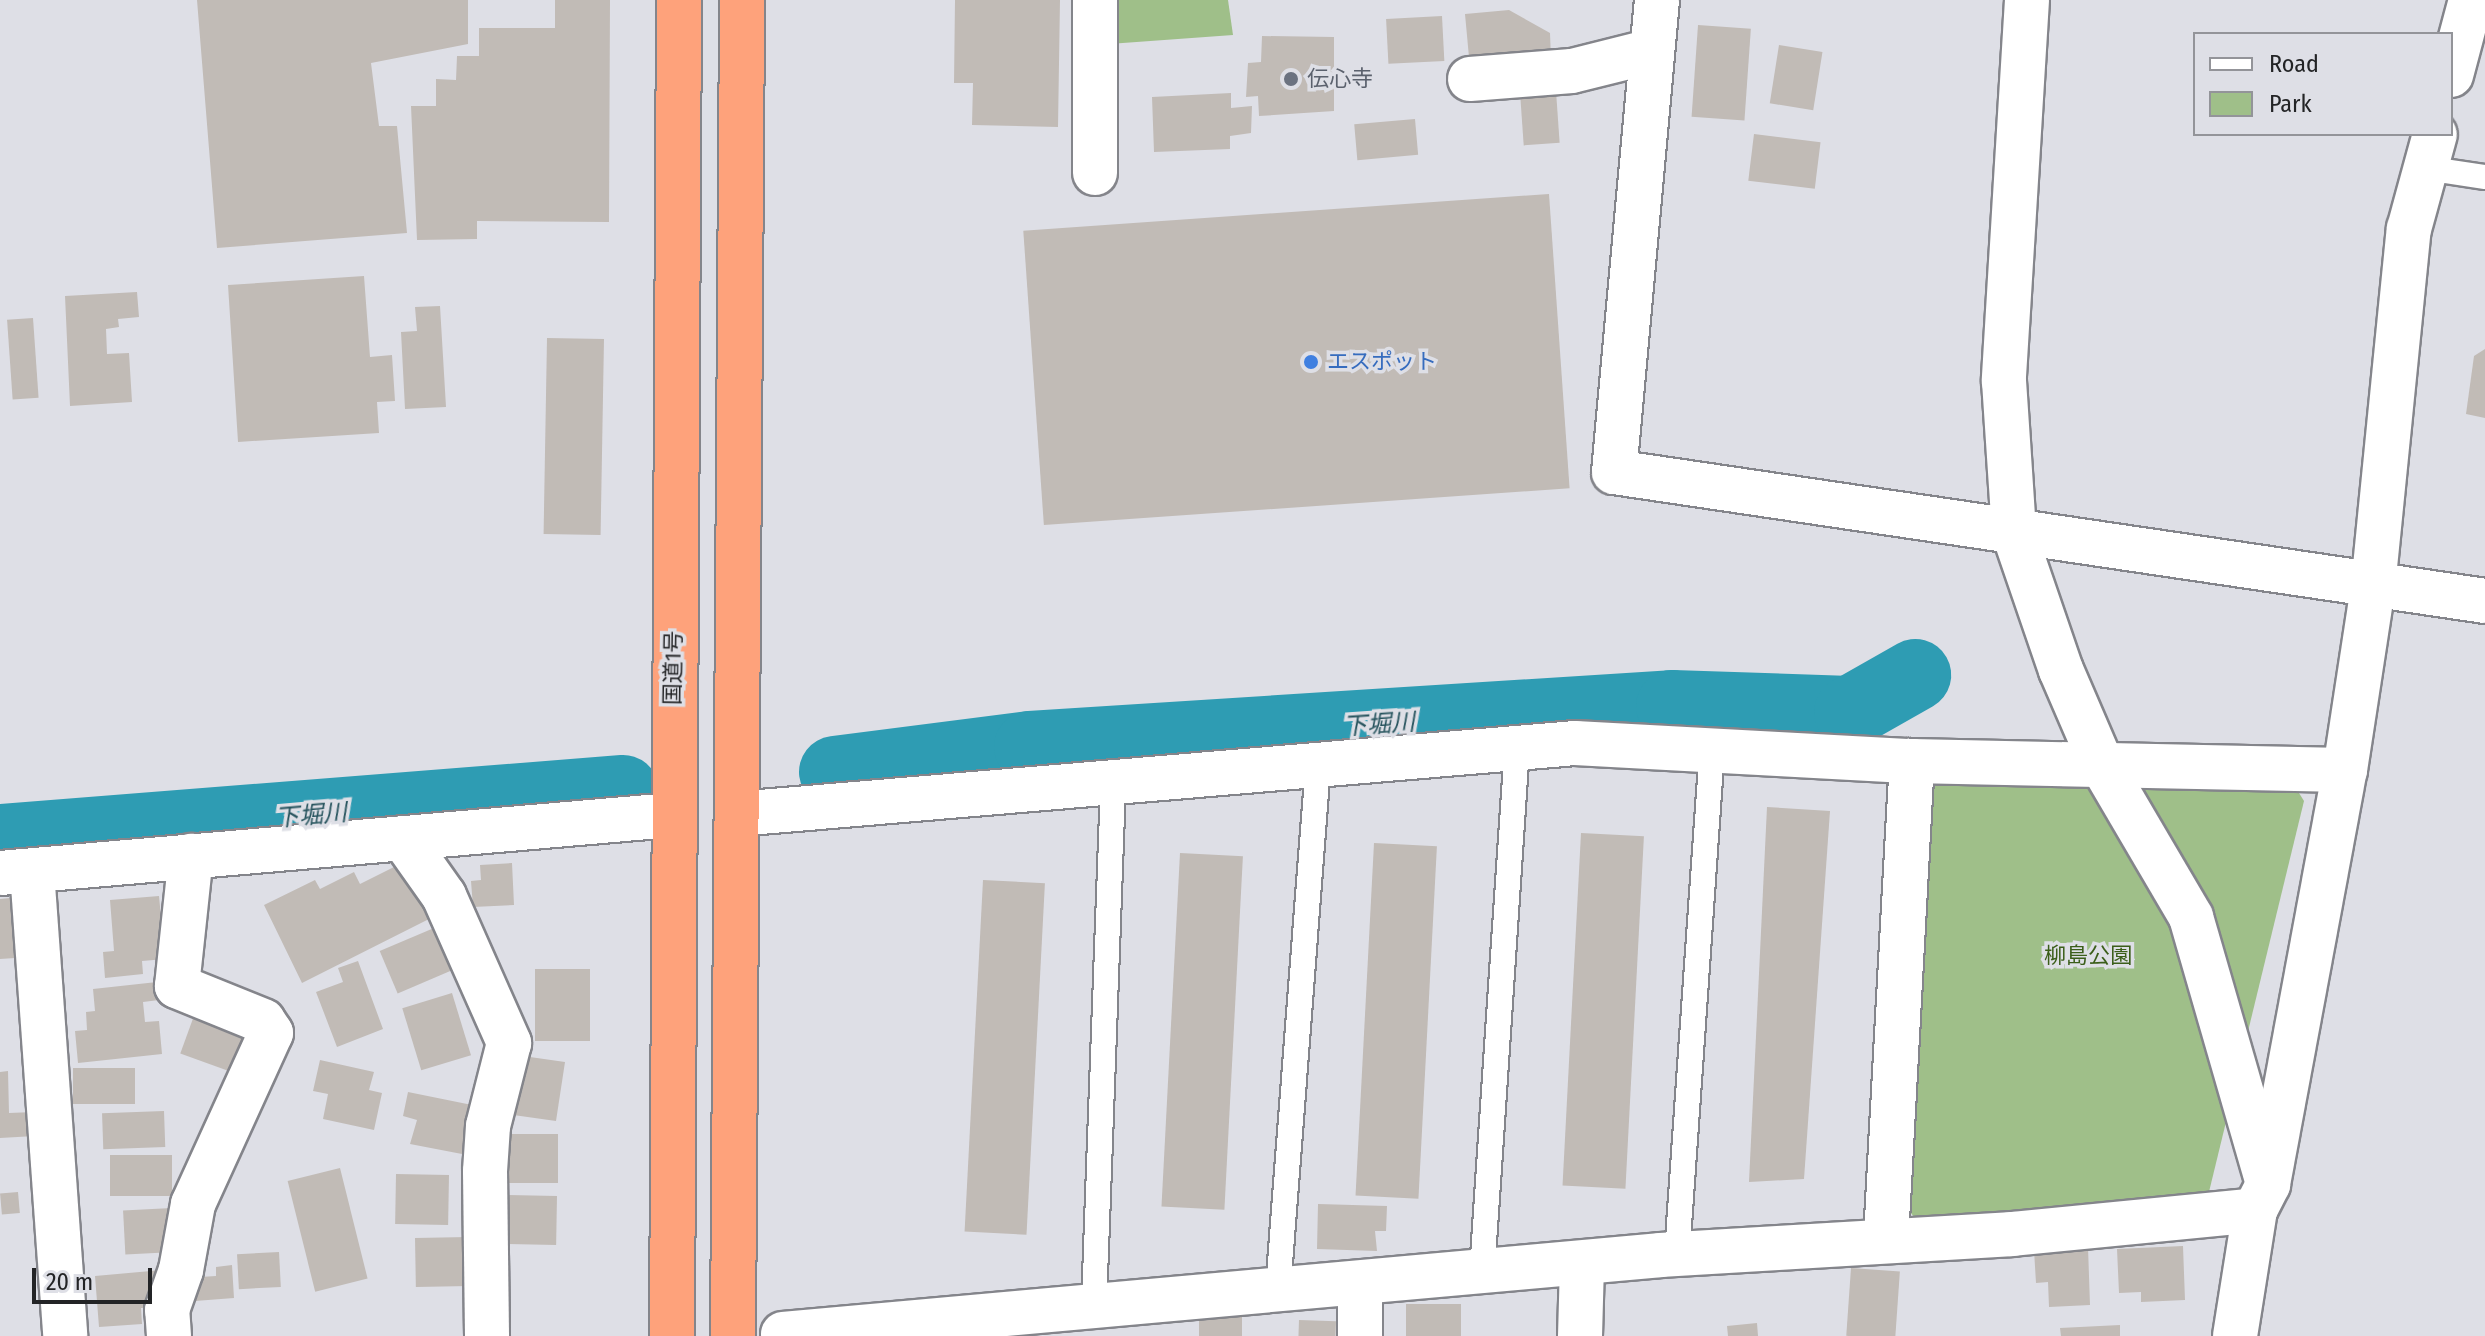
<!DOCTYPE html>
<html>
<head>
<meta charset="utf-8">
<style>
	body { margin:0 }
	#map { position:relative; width:2485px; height:1336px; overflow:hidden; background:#dedfe6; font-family:"Fira Sans Condensed","Noto Sans JP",sans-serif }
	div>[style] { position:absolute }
	.green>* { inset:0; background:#9fbf89 }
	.river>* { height:72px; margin:-36px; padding:0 36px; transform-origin:36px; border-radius:36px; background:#2e9cb3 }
	.building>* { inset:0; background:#c1bbb6; transform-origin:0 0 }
	.roads { filter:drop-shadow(2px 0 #84858b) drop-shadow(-2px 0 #84858b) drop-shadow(0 2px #84858b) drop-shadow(0 -2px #84858b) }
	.lane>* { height:24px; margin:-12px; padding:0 12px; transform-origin:12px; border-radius:12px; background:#fff }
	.street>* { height:44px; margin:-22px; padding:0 22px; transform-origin:22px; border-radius:22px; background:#fff }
	.secondary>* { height:44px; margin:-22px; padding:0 22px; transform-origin:22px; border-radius:22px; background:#fff }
	.highway>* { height:44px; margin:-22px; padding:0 22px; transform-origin:22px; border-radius:22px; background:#fea27b }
	.dots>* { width:22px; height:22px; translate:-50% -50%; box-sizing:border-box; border:4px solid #dedfe6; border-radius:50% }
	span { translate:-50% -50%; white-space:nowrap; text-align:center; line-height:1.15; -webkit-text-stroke:7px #dedfe6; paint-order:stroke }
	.worship-label { font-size:22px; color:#5b616d }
	.left { translate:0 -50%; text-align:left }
	.shop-label { font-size:22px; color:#366cbe }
	.street-label { font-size:22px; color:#232426 }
	.park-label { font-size:22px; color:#3b5e1a }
	.water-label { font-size:24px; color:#26535d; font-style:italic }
	.legend { position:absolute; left:2193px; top:32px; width:260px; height:104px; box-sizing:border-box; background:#dedfe6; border:2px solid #939499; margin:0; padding:10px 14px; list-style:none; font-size:24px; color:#232426 }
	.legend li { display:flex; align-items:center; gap:16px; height:40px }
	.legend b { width:40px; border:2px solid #939499 }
	.scale { position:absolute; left:32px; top:1268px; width:120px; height:36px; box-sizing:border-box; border:4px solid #232426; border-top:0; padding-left:10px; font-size:24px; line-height:28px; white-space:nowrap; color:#232426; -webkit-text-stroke:6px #dedfe6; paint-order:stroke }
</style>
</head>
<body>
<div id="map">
	<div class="green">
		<div style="clip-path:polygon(1108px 0,1228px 0,1233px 35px,1109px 44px)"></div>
		<div style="clip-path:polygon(1937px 779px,2294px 785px,2304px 801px,2208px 1196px,1916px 1219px,1902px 1203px,1922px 794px)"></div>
	</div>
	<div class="river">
		<div style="left:835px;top:772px;width:197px;rotate:-7.3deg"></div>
		<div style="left:1030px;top:747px;width:643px;rotate:-3.65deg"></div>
		<div style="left:1672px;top:706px;width:178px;rotate:1.9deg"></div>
		<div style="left:1850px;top:712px;width:75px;rotate:-29.6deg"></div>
		<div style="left:0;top:840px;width:625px;rotate:-4.5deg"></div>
	</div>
	<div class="building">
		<div style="clip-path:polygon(197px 0,468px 0,468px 44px,371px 63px,379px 126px,397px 126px,407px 233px,217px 248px)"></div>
		<div style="clip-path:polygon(555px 0,610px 0,609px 222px,477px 221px,477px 239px,417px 240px,411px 106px,436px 106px,436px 79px,456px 80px,457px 56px,479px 56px,479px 28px,555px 28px)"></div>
		<div style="clip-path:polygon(955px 0,1060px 0,1058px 127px,972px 125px,973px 83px,954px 83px)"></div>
		<div style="clip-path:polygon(1509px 10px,1550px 33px,1551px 60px,1470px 68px,1465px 14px)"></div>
		<div style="left:1442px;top:16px;width:45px;height:56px;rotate:87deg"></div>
		<div style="left:1698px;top:25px;width:53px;height:92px;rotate:4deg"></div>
		<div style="clip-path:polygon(1262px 36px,1334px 37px,1334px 111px,1259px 116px,1258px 96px,1246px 97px,1248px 63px,1261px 62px)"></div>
		<div style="left:1779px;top:45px;width:44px;height:59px;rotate:9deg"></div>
		<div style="left:1556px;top:91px;width:52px;height:36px;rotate:86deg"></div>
		<div style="clip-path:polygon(1231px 93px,1231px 108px,1252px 106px,1251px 133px,1230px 136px,1230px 149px,1154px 152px,1152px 97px)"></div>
		<div style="left:1415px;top:119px;width:36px;height:61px;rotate:85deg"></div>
		<div style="left:1754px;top:134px;width:67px;height:47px;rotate:7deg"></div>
		<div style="left:1549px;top:194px;width:295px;height:527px;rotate:86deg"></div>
		<div style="clip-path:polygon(364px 276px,370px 357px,392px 355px,395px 401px,377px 402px,379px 433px,238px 442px,228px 285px)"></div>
		<div style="clip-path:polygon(137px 292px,139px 317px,118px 319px,119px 327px,106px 329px,107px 354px,129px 353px,132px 402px,70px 406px,65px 296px)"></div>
		<div style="clip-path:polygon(440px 306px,446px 407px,405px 409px,401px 332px,417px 331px,415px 307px)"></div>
		<div style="left:33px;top:318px;width:80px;height:26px;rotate:86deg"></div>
		<div style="left:547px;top:338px;width:57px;height:196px;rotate:1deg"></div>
		<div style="clip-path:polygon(2485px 349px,2485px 418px,2466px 414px,2474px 356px)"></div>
		<div style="clip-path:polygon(1767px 807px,1830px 811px,1804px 1179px,1749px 1182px)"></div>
		<div style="left:1581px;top:833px;width:63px;height:353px;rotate:3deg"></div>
		<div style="left:1374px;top:843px;width:63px;height:353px;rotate:3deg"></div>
		<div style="left:1180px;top:853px;width:63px;height:354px;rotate:3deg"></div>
		<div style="clip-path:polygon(402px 863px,429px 919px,302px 983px,264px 905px,315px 880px,320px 889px,354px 872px,360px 884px)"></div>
		<div style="clip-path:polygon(512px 863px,514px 905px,473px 907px,471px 881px,481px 880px,480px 865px)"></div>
		<div style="left:983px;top:880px;width:62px;height:352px;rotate:3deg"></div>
		<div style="clip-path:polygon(159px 896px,165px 959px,142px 961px,143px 974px,105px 978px,103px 952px,114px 951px,110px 900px)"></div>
		<div style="clip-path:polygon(10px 898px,15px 958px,0 959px,0 899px)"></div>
		<div style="left:434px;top:928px;width:46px;height:59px;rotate:67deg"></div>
		<div style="clip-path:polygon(358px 961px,383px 1029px,337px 1047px,316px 992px,343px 982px,338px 968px)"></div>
		<div style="left:535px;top:969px;width:55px;height:72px"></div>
		<div style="clip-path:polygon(157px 982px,159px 1000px,143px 1002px,145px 1022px,159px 1021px,162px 1054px,78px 1063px,75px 1031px,87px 1030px,86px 1012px,95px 1011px,93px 989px)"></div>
		<div style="left:452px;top:993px;width:65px;height:52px;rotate:73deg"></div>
		<div style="left:195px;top:1013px;width:53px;height:43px;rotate:20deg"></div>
		<div style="clip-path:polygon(523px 1056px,565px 1062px,556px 1121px,507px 1114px)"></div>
		<div style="clip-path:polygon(320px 1060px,374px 1072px,369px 1090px,382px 1093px,374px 1130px,323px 1119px,328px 1094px,313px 1091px)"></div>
		<div style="left:135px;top:1068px;width:36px;height:62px;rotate:90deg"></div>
		<div style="clip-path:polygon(8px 1071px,9px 1113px,34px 1112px,35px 1136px,0 1138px,0 1072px)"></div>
		<div style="clip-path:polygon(408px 1092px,472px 1105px,462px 1154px,410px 1144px,417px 1120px,403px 1116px)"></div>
		<div style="left:164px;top:1111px;width:36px;height:62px;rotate:88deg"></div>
		<div style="left:506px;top:1134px;width:52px;height:49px"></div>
		<div style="left:172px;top:1155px;width:41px;height:62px;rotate:90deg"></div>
		<div style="left:340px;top:1168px;width:114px;height:54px;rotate:76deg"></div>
		<div style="left:396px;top:1174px;width:53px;height:50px;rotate:1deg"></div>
		<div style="left:18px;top:1192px;width:21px;height:18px;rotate:85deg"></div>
		<div style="left:504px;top:1195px;width:53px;height:49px;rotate:1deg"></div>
		<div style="clip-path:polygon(1318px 1204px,1387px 1206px,1386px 1231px,1375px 1231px,1377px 1251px,1317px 1249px)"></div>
		<div style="left:172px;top:1208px;width:44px;height:49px;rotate:87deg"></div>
		<div style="left:468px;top:1237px;width:49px;height:53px;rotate:89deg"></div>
		<div style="clip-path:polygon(2183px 1246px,2185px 1300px,2141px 1302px,2141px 1292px,2119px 1293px,2117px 1249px)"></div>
		<div style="clip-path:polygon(2088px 1247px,2090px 1305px,2049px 1307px,2048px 1282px,2036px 1283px,2034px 1250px)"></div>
		<div style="left:279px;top:1252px;width:35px;height:42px;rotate:87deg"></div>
		<div style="clip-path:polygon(232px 1265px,234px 1298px,195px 1301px,200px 1277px,216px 1276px,216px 1267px)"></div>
		<div style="left:1851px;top:1268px;width:49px;height:68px;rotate:4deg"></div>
		<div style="clip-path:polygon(162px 1270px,165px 1307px,141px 1308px,142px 1324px,99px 1327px,95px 1276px)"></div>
		<div style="left:1406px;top:1304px;width:55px;height:32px"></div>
		<div style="left:1242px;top:1312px;width:24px;height:43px;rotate:90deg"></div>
		<div style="left:1299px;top:1320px;width:37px;height:16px;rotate:2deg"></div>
		<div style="clip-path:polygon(1757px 1323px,1758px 1336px,1728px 1336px,1727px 1326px)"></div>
		<div style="clip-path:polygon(2120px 1325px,2120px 1336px,2061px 1336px,2060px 1328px)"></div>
	</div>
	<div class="roads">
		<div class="lane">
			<div style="left:2425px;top:168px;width:61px;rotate:8.5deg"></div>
			<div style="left:1677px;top:1254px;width:505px;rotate:-86.03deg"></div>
			<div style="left:1482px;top:1272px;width:525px;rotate:-86.18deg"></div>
			<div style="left:1278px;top:1289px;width:525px;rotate:-85.63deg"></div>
			<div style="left:1094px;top:1304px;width:519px;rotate:-87.9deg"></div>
		</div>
		<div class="street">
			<div style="left:1095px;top:0;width:173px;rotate:90deg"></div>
			<div style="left:1657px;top:0;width:474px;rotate:95.2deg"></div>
			<div style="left:1614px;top:472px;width:881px;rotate:8.42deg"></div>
			<div style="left:2027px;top:0;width:382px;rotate:93.5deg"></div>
			<div style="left:2004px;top:381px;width:152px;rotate:86.2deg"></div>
			<div style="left:2014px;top:533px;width:145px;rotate:71.1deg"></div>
			<div style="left:2061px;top:670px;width:103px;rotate:66.7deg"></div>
			<div style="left:2102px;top:765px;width:176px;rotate:59.6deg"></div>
			<div style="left:2191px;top:917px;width:278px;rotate:73.9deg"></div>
			<div style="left:1470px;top:79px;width:102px;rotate:-4.5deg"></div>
			<div style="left:1572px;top:71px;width:82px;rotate:-14deg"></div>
			<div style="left:737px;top:814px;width:841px;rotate:-4.84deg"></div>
			<div style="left:1575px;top:743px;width:337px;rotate:3.1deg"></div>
			<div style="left:1912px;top:761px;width:433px;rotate:1.2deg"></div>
			<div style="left:403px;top:838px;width:71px;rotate:54.7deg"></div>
			<div style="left:444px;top:896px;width:161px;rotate:66.1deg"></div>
			<div style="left:509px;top:1043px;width:86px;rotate:104.2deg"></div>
			<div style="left:488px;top:1126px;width:45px;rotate:93.8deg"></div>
			<div style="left:485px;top:1171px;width:165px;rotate:89.3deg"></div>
			<div style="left:32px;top:871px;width:466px;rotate:85.9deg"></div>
			<div style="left:0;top:873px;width:674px;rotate:-4.94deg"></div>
			<div style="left:1886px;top:1239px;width:479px;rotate:-86.9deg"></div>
			<div style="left:783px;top:1334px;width:882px;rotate:-5.14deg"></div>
			<div style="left:1661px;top:1255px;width:352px;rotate:-3.4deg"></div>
			<div style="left:2012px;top:1234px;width:244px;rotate:-5.6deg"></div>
			<div style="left:169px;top:1336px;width:26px;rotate:-94deg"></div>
			<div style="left:167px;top:1310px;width:42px;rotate:-70.7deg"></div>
			<div style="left:181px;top:1270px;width:67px;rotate:-79.7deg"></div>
			<div style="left:193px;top:1204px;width:188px;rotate:-65.5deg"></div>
			<div style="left:271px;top:1033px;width:14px;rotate:-124deg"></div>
			<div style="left:263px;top:1021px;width:93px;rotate:-157.9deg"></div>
			<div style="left:177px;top:986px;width:131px;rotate:-83.9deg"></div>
			<div style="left:1360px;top:1336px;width:53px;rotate:-90deg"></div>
			<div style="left:1580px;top:1336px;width:72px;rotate:-88.4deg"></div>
		</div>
		<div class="secondary">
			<div style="left:2451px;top:75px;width:78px;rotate:-75.1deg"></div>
			<div style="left:2235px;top:1336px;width:128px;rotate:-81deg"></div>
			<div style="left:2255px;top:1210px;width:29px;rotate:-63deg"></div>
			<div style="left:2268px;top:1184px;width:421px;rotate:-79.5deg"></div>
			<div style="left:2345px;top:770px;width:185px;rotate:-81.3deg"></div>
			<div style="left:2373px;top:587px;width:360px;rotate:-84.3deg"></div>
			<div style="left:2409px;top:229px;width:98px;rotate:-74.7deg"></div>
		</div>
		<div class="highway">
			<div style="left:672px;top:1336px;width:1336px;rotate:-89.7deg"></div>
			<div style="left:733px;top:1336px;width:1336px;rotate:-89.61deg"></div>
		</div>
	</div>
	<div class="dots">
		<div style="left:1291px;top:79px;background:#6b7280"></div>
		<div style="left:1311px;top:362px;background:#3f7fe0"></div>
	</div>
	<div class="worship-label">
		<span class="left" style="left:1307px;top:79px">伝心寺</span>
	</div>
	<div class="shop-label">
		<span class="left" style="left:1327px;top:362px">エスポット</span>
	</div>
	<div class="street-label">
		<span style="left:673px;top:668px;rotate:-89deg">国道1号</span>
	</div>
	<div class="park-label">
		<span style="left:2088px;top:956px">柳島公園</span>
	</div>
	<div class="water-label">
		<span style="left:1379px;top:725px;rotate:-4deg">下堀川</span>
		<span style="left:311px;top:816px;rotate:-5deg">下堀川</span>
	</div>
	<ul class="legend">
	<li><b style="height:10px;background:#fff"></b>Road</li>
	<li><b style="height:22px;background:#9fbf89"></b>Park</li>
	</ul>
	<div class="scale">20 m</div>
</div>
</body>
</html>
